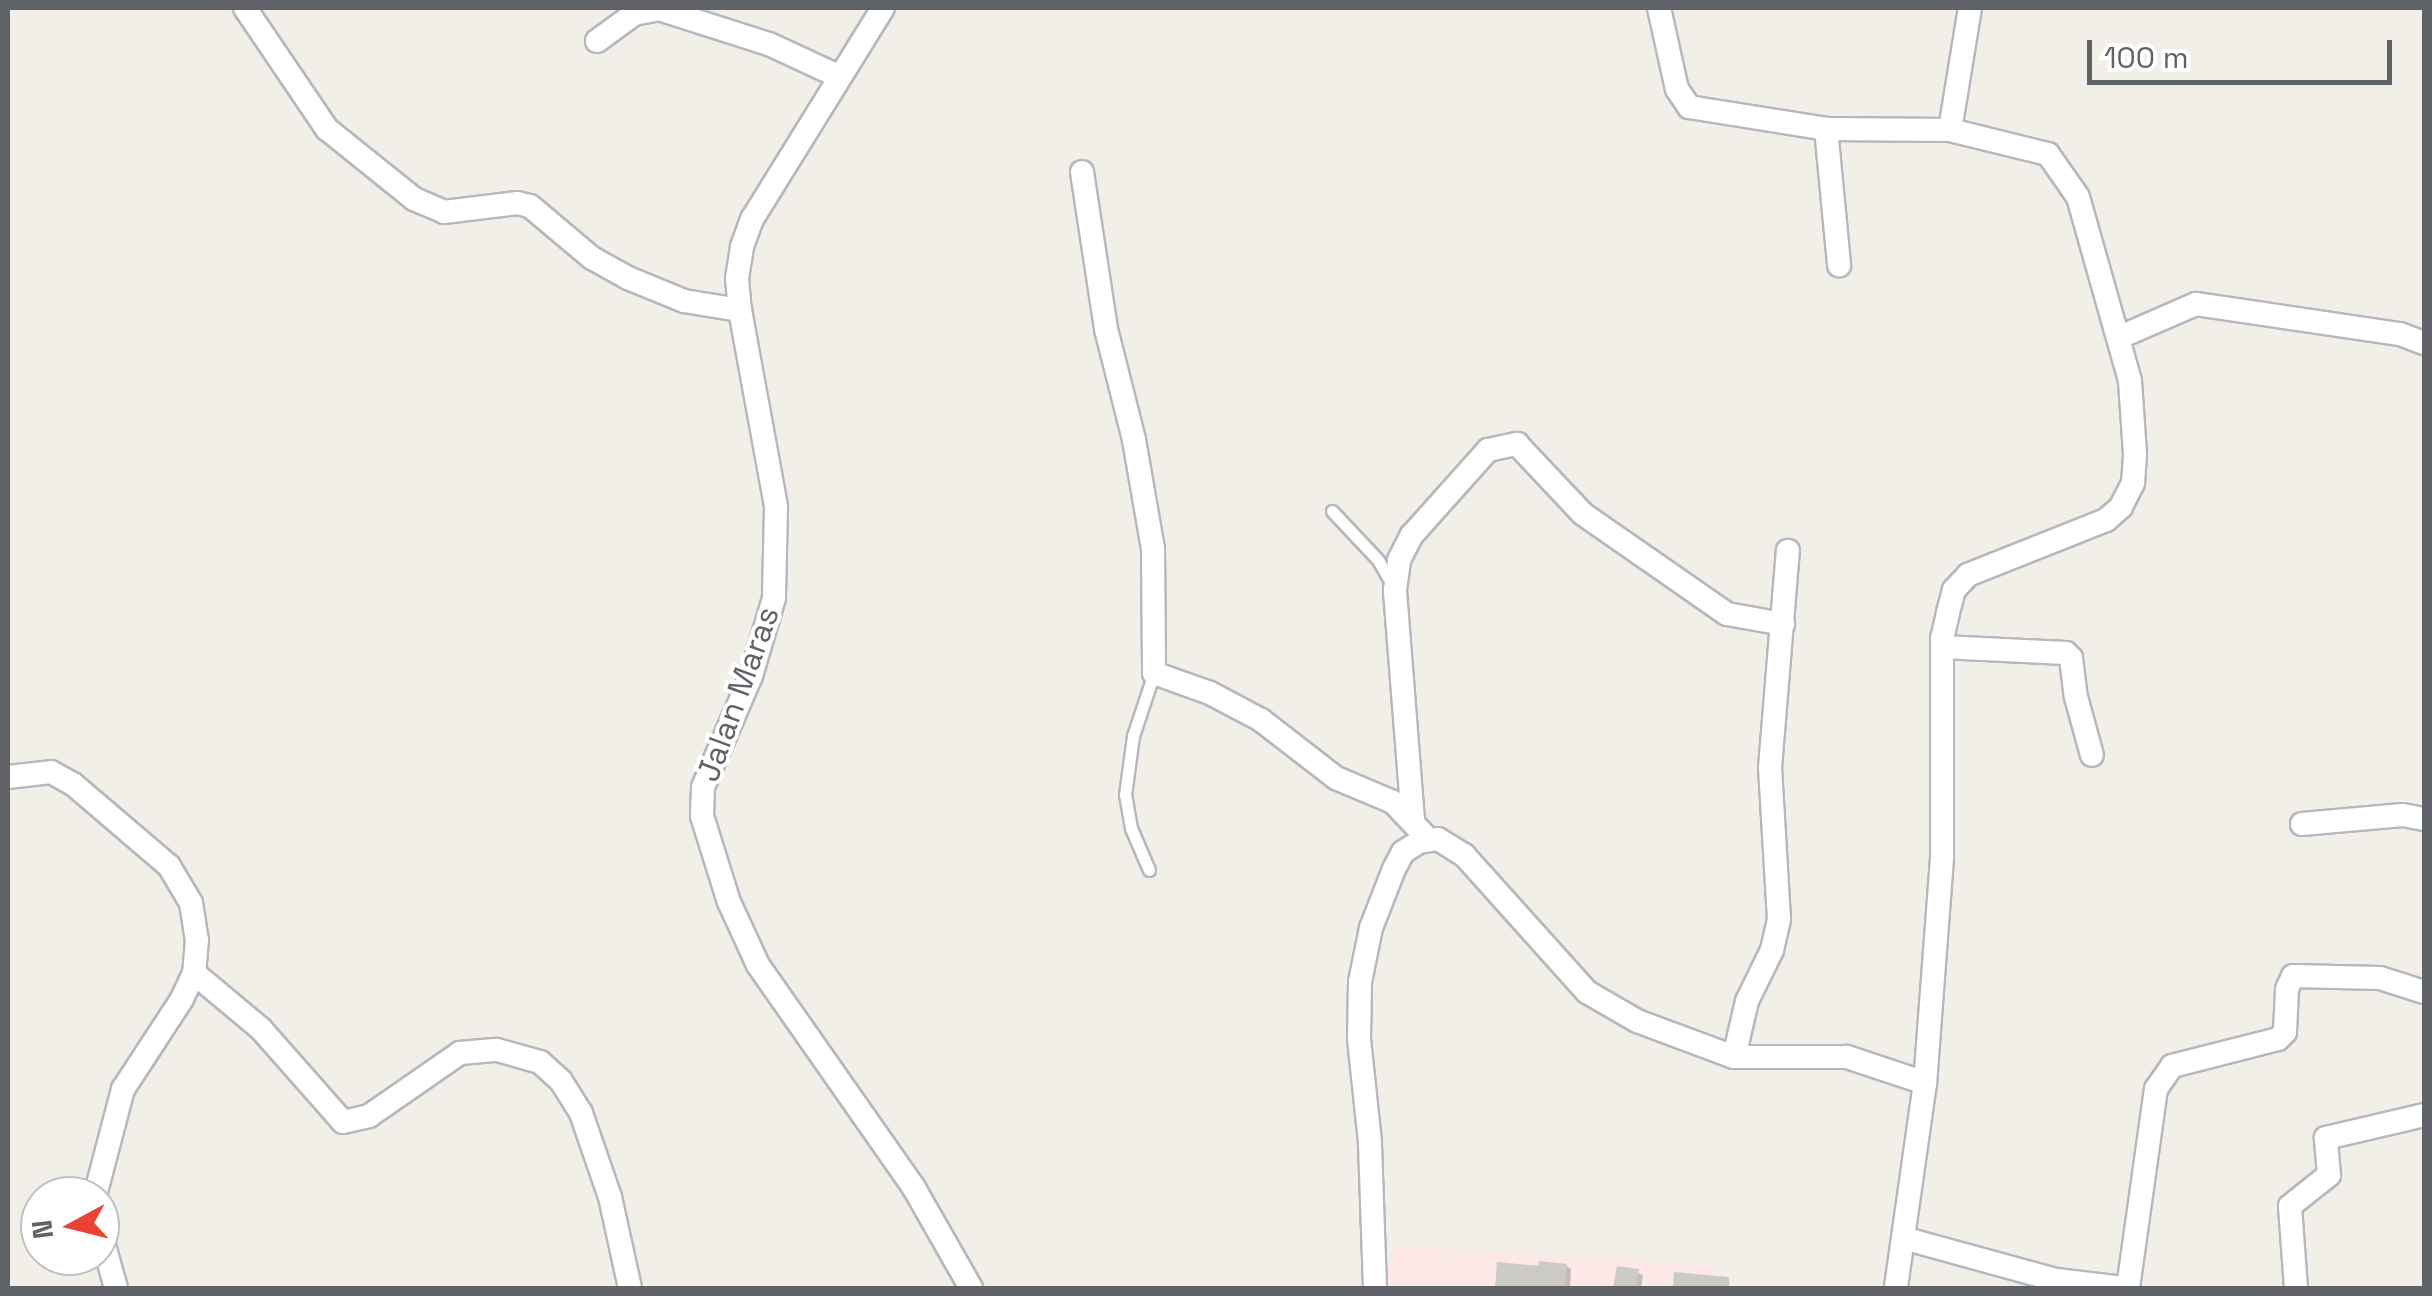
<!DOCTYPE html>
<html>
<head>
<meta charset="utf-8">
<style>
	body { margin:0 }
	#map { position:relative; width:2432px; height:1296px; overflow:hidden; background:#f1efe8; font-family:"Space Grotesk",sans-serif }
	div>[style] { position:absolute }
	.medical>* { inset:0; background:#fce8e6 }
	.shadow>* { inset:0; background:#0003 }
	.building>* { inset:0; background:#cccac5 }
	.roads { filter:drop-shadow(2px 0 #b5b8bc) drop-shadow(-2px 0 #b5b8bc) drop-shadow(0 2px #b5b8bc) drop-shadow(0 -2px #b5b8bc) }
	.lane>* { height:11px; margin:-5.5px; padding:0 5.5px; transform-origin:5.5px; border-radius:5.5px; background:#fff }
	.street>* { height:22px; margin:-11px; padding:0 11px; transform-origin:11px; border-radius:11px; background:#fff }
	span { translate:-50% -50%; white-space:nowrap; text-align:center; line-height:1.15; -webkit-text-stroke:8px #fff; paint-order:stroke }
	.street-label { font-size:32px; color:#5f6368 }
	.frame { position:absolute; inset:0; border:10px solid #5f6368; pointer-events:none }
	.north { position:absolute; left:20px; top:1176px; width:100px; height:100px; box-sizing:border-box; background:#fff; border:2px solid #bfc1c3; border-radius:50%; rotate:263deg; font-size:28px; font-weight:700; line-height:40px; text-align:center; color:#5f6368 }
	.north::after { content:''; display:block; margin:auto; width:35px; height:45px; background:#ea4335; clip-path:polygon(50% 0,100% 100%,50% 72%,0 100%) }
	.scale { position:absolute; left:2087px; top:40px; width:305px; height:45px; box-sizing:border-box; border:5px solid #5f6368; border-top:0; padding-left:12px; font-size:30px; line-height:35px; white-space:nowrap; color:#5f6368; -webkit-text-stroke:8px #fff; paint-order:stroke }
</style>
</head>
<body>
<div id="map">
	<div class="medical">
		<div style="clip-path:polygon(1392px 1246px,1713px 1265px,1713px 1288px,1383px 1288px)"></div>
	</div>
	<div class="shadow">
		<div style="clip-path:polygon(1500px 1265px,1566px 1266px,1571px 1269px,1570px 1288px,1498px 1288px)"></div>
		<div style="clip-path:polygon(1619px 1268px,1643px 1275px,1641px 1288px,1615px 1288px)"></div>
	</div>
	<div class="building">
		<div style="clip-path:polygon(1539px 1261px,1567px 1264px,1565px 1288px,1495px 1288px,1497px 1262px,1539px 1266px)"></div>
		<div style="clip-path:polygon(1617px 1266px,1639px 1269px,1636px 1288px,1613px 1288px)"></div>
		<div style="clip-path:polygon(1674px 1272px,1729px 1277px,1729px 1288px,1673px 1288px)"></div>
	</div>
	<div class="roads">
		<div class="lane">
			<div style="left:1332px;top:511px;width:67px;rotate:46.8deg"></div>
			<div style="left:1378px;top:560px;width:30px;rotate:60deg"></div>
			<div style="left:1149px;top:870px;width:46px;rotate:-113.2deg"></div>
			<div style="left:1131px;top:828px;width:34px;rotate:-100deg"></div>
			<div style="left:1125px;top:795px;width:60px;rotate:-82.3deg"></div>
			<div style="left:1133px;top:736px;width:66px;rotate:-71.6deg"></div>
		</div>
		<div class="street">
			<div style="left:245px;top:8px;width:146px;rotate:55.9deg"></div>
			<div style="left:327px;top:129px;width:112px;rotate:38.8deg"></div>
			<div style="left:414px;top:199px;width:33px;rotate:23deg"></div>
			<div style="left:444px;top:212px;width:74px;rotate:-7deg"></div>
			<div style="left:517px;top:203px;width:13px;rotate:13deg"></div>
			<div style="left:530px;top:206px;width:81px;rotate:40deg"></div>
			<div style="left:592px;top:258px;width:41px;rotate:29.1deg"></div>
			<div style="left:628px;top:278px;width:61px;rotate:22.3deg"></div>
			<div style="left:684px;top:301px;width:57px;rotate:9.1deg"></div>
			<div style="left:883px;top:8px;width:248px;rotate:121.8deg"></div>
			<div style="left:752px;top:219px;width:30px;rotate:110deg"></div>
			<div style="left:742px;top:247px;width:31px;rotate:99deg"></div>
			<div style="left:737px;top:278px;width:32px;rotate:85deg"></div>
			<div style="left:740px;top:310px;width:200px;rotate:79.6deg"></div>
			<div style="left:776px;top:507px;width:91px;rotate:91.3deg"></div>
			<div style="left:774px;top:598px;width:81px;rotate:106.4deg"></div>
			<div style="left:751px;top:676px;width:121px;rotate:113.4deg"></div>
			<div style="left:703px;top:787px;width:29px;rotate:92deg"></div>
			<div style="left:702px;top:816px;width:90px;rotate:72.6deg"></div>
			<div style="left:729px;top:902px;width:69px;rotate:65.3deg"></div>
			<div style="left:758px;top:965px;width:272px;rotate:55deg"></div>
			<div style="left:914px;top:1188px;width:115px;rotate:60.3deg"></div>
			<div style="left:1659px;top:8px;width:83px;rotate:77.5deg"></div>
			<div style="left:1677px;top:89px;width:22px;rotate:56deg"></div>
			<div style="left:1689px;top:107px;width:139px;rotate:9.1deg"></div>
			<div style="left:1826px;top:129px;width:124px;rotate:0.5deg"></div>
			<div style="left:1950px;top:130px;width:101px;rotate:13.8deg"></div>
			<div style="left:2048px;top:154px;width:52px;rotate:55.1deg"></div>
			<div style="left:2078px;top:197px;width:191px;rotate:74.2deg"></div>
			<div style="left:2130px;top:381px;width:74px;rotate:86.1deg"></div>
			<div style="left:2135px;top:455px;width:28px;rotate:94deg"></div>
			<div style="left:2133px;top:483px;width:27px;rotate:117deg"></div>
			<div style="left:2121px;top:507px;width:20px;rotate:139deg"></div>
			<div style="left:2106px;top:520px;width:149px;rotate:158.3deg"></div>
			<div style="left:1968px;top:575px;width:21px;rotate:133deg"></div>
			<div style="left:1954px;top:590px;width:24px;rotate:105deg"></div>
			<div style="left:1948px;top:613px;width:26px;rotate:103deg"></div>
			<div style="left:1942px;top:638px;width:220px;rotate:90deg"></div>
			<div style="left:1942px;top:858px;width:226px;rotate:94.3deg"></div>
			<div style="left:1925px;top:1083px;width:207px;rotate:98.1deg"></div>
			<div style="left:597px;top:41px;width:46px;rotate:-36.1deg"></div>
			<div style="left:634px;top:14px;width:25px;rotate:-11deg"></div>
			<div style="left:659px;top:9px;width:115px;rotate:17.7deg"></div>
			<div style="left:769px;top:44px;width:76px;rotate:24.9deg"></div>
			<div style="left:1826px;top:129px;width:137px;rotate:84.5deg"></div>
			<div style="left:1950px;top:130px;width:124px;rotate:-80.7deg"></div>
			<div style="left:1082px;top:172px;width:159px;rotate:81.3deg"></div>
			<div style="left:1106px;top:329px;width:114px;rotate:75.8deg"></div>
			<div style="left:1134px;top:440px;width:111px;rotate:80.1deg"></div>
			<div style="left:1153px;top:549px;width:124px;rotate:89.5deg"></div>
			<div style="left:1154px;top:673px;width:59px;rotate:19.7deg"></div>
			<div style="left:1210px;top:693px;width:58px;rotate:27.9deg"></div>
			<div style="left:1261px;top:720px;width:95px;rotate:37.7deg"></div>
			<div style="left:1336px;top:778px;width:62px;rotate:22.8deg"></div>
			<div style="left:1393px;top:802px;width:51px;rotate:46.6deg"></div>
			<div style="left:2120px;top:337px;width:83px;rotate:-23.5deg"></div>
			<div style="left:2196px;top:304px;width:206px;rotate:8.4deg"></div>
			<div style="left:2400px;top:334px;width:26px;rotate:21deg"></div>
			<div style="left:1942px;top:647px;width:124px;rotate:2.8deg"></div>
			<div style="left:2066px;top:653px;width:7px;rotate:45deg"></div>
			<div style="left:2071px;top:658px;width:39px;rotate:83deg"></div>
			<div style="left:2076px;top:697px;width:60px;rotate:74.6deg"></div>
			<div style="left:8px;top:777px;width:43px;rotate:-6.6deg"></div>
			<div style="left:51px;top:772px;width:25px;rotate:29deg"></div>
			<div style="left:73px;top:784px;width:126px;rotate:40.5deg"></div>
			<div style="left:169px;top:866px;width:43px;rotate:59.3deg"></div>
			<div style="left:191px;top:903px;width:37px;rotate:81deg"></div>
			<div style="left:197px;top:940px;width:33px;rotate:95deg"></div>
			<div style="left:194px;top:973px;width:29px;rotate:115deg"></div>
			<div style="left:182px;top:999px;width:108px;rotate:123.2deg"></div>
			<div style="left:123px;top:1089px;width:111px;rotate:104.7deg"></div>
			<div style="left:1413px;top:820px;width:231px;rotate:-94.5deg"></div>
			<div style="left:1395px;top:590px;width:30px;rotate:-82deg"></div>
			<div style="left:1399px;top:560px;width:28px;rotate:-63deg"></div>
			<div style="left:1412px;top:535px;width:114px;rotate:-48.2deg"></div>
			<div style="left:1488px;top:450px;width:30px;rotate:-12deg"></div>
			<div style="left:1517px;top:444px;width:96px;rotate:46.7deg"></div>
			<div style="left:1583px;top:514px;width:175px;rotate:34.8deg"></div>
			<div style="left:1727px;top:614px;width:57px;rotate:10.1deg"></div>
			<div style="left:2302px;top:824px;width:101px;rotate:-5.1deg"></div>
			<div style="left:2403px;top:815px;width:21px;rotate:11deg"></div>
			<div style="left:194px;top:973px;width:87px;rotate:39.9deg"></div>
			<div style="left:261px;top:1029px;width:124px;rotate:48.6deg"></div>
			<div style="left:343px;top:1122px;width:27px;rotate:-13deg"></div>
			<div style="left:369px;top:1116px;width:111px;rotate:-34.7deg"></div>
			<div style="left:460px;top:1053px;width:37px;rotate:-5deg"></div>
			<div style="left:497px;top:1050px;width:45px;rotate:15.6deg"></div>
			<div style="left:540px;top:1062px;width:28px;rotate:42deg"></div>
			<div style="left:561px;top:1081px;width:38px;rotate:58deg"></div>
			<div style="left:581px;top:1113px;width:89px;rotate:71deg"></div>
			<div style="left:610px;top:1197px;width:93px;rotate:77.6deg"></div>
			<div style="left:1734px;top:1057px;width:57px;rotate:-76.9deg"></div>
			<div style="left:1747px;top:1001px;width:57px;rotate:-63.9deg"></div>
			<div style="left:1772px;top:950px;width:32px;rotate:-77deg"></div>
			<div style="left:1779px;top:919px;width:151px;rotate:-93.4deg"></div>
			<div style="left:1770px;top:768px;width:218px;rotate:-85.3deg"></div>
			<div style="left:100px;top:1231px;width:59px;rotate:74.3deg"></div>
			<div style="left:1903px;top:1238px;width:159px;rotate:15.4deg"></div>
			<div style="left:2056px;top:1280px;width:68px;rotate:6.7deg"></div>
			<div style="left:1375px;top:1288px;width:146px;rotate:-92deg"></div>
			<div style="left:1370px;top:1142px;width:104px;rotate:-96.1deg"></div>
			<div style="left:1359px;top:1039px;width:57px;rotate:-89deg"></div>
			<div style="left:1360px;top:982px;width:55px;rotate:-78.5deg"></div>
			<div style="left:1371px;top:928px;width:63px;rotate:-68.7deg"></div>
			<div style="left:1394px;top:869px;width:19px;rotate:-62deg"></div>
			<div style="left:1403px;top:852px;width:19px;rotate:-32deg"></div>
			<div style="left:1419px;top:842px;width:19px;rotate:-9deg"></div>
			<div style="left:1438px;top:839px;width:31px;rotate:32deg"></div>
			<div style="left:1464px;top:855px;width:184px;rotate:48.1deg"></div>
			<div style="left:1587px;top:992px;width:58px;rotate:30.1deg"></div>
			<div style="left:1637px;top:1021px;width:103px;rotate:20.4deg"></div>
			<div style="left:1734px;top:1057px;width:113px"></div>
			<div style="left:1847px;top:1057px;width:82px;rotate:18.4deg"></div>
			<div style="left:2128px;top:1288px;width:201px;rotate:-82deg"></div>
			<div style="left:2156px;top:1089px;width:28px;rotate:-55deg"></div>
			<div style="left:2172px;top:1066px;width:109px;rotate:-14.3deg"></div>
			<div style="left:2278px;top:1039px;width:10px;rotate:-45deg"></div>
			<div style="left:2285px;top:1032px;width:43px;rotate:-87.3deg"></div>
			<div style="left:2287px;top:989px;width:14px;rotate:-65deg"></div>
			<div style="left:2293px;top:976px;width:87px;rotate:1.3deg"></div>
			<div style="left:2380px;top:978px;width:46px;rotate:17.7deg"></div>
			<div style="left:2296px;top:1288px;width:82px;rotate:-94.2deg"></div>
			<div style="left:2290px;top:1206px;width:50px;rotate:-38.5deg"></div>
			<div style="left:2329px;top:1175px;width:37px;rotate:-95deg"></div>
			<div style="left:2326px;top:1138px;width:101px;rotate:-13.2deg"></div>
		</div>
	</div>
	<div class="street-label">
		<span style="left:738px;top:694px;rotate:-70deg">Jalan Maras</span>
	</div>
	<div class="frame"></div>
	<div class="north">N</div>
	<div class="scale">100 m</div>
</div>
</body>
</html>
